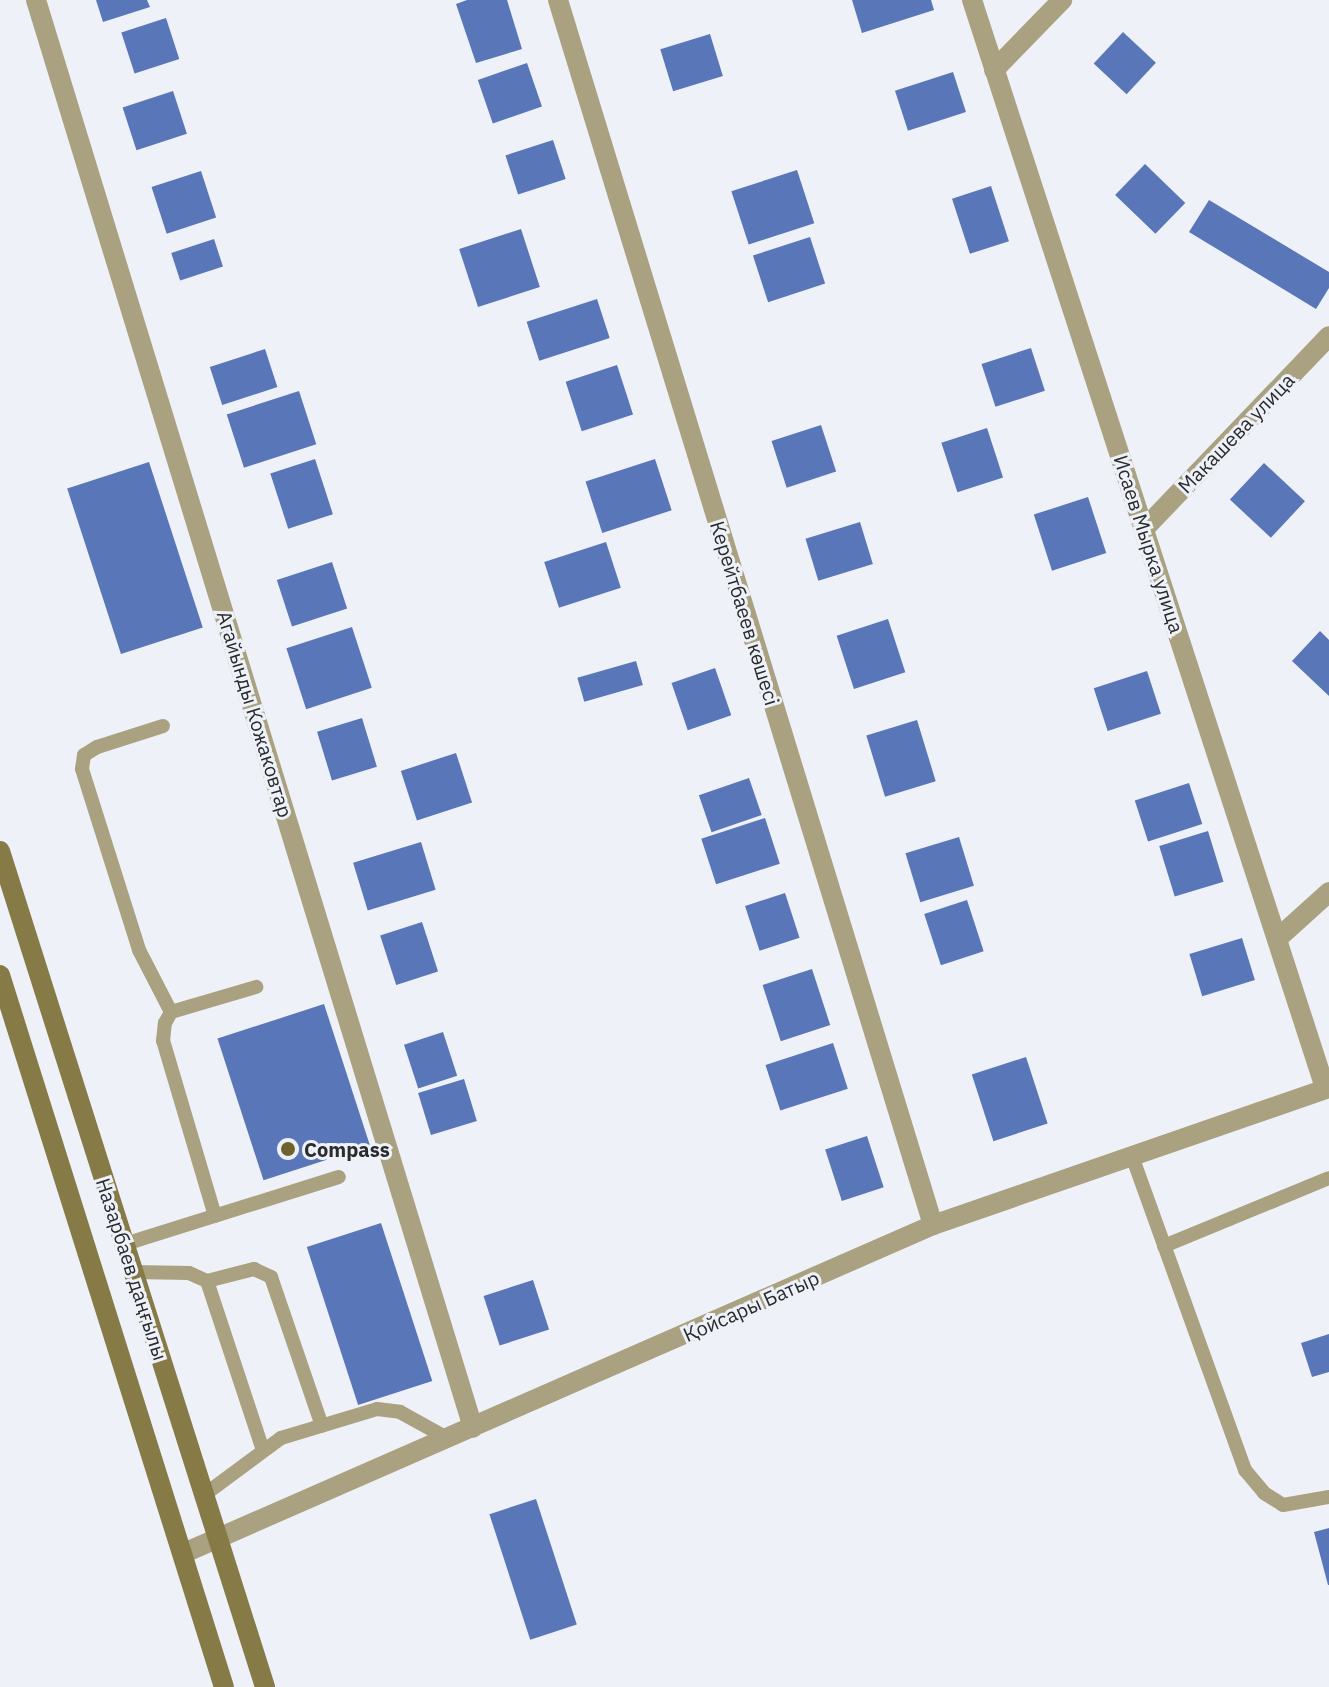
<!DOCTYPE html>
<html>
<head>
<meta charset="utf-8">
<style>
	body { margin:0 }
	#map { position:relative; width:1329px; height:1687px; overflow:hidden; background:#eef1f8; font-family:"IBM Plex Sans",sans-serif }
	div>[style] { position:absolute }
	.building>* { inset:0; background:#5976b8; transform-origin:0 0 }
	.lane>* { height:14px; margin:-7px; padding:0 7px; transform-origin:7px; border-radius:7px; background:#a9a17f }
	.street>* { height:20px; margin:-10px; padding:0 10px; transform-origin:10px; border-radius:10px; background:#a9a17f }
	.secondary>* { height:20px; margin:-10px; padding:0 10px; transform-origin:10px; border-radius:10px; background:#867a46 }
	.dots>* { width:22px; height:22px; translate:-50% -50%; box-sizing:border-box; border:4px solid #eef1f8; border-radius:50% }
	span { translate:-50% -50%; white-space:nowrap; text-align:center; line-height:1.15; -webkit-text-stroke:6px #eef1f8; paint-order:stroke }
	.street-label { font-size:20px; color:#292b2d }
	.poi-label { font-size:20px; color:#292b2d; font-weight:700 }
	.left { translate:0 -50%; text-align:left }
</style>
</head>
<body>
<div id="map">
	<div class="building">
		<div style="clip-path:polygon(96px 0,147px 0,150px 7px,103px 22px)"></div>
		<div style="clip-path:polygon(467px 0,507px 0,522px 49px,476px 63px,456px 4px)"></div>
		<div style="clip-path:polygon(852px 0,931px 0,934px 10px,862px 33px)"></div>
		<div style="left:166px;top:18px;width:43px;height:47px;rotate:72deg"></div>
		<div style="left:1123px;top:32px;width:45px;height:43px;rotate:43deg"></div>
		<div style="left:710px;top:34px;width:44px;height:52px;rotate:73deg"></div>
		<div style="left:527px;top:63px;width:46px;height:52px;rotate:71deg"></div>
		<div style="left:953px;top:72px;width:42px;height:61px;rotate:72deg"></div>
		<div style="left:173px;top:91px;width:45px;height:53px;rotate:72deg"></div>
		<div style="left:553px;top:140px;width:41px;height:50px;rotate:72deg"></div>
		<div style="left:1145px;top:164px;width:56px;height:43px;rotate:44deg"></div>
		<div style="left:797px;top:170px;width:56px;height:69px;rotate:72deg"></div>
		<div style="left:201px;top:171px;width:49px;height:52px;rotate:72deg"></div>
		<div style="left:991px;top:186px;width:58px;height:41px;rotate:72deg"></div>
		<div style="clip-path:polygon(1209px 200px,1329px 272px,1329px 288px,1316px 309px,1189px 232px)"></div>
		<div style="left:521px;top:229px;width:61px;height:65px;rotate:72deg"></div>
		<div style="left:810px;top:237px;width:49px;height:60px;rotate:72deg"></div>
		<div style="left:214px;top:239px;width:29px;height:45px;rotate:72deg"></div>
		<div style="left:597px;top:299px;width:41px;height:74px;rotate:72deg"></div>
		<div style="left:1031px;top:348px;width:45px;height:52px;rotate:72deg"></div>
		<div style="left:265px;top:349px;width:40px;height:58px;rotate:72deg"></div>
		<div style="left:617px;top:365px;width:52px;height:54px;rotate:72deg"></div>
		<div style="left:299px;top:391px;width:56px;height:76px;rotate:72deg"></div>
		<div style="left:821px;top:425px;width:49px;height:52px;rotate:72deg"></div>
		<div style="left:987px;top:428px;width:52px;height:48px;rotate:72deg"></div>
		<div style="left:315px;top:459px;width:58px;height:47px;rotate:72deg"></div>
		<div style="left:655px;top:459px;width:54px;height:73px;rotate:72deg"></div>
		<div style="left:149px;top:462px;width:174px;height:86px;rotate:72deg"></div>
		<div style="left:1264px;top:463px;width:56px;height:50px;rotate:43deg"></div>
		<div style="left:1088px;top:497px;width:59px;height:57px;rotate:72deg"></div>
		<div style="left:860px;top:522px;width:44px;height:57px;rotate:73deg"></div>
		<div style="left:606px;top:542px;width:48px;height:65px;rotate:72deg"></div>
		<div style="left:332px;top:562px;width:49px;height:58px;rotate:72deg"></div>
		<div style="left:888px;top:619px;width:56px;height:54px;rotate:72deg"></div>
		<div style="left:352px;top:627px;width:64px;height:69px;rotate:72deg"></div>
		<div style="clip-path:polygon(1320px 631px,1329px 640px,1329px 696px,1292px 661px)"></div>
		<div style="left:636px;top:661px;width:25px;height:61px;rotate:74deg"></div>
		<div style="left:715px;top:668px;width:50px;height:46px;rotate:71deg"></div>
		<div style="left:1147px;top:671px;width:45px;height:56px;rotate:72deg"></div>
		<div style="left:362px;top:718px;width:51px;height:47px;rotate:73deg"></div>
		<div style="left:917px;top:720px;width:64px;height:53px;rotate:73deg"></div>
		<div style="left:456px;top:753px;width:52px;height:58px;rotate:72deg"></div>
		<div style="left:749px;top:778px;width:39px;height:53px;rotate:71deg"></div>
		<div style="left:1189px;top:783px;width:43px;height:57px;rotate:72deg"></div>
		<div style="left:765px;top:818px;width:48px;height:67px;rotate:72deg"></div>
		<div style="left:1208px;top:831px;width:53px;height:51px;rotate:73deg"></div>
		<div style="left:959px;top:837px;width:51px;height:56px;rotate:73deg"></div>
		<div style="left:421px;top:842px;width:50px;height:71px;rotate:73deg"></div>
		<div style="left:785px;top:893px;width:47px;height:42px;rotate:72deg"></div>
		<div style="left:967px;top:900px;width:54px;height:45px;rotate:72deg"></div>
		<div style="left:422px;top:922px;width:52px;height:44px;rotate:72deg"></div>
		<div style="left:1242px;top:938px;width:44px;height:55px;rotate:73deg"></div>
		<div style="left:812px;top:969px;width:59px;height:52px;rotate:72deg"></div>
		<div style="left:324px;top:1004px;width:149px;height:112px;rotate:72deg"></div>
		<div style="left:443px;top:1032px;width:46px;height:41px;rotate:72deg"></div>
		<div style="left:833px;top:1043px;width:48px;height:71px;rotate:72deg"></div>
		<div style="left:1026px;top:1057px;width:70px;height:57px;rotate:72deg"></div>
		<div style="left:464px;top:1079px;width:44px;height:48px;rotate:73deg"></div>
		<div style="left:867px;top:1136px;width:54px;height:44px;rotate:72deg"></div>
		<div style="left:381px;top:1223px;width:166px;height:78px;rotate:72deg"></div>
		<div style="left:533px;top:1280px;width:52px;height:52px;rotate:72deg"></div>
		<div style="clip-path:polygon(1329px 1334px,1329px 1372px,1312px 1377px,1301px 1343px)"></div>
		<div style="left:536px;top:1499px;width:132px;height:49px;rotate:72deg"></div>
		<div style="clip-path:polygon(1329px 1528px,1329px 1585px,1328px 1585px,1314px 1532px)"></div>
	</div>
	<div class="lane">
		<div style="left:163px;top:726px;width:69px;rotate:162.3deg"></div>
		<div style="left:97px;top:747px;width:15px;rotate:148deg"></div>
		<div style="left:84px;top:755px;width:14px;rotate:98deg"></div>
		<div style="left:82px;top:769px;width:190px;rotate:72.5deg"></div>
		<div style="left:139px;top:950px;width:70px;rotate:62.7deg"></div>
		<div style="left:1132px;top:1156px;width:334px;rotate:70.2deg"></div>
		<div style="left:1245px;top:1470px;width:30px;rotate:50deg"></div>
		<div style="left:1264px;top:1493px;width:22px;rotate:32deg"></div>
		<div style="left:1283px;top:1505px;width:47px;rotate:-9.9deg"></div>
		<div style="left:215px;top:1216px;width:183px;rotate:-106.5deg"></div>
		<div style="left:163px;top:1041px;width:18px;rotate:-84deg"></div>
		<div style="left:165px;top:1023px;width:13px;rotate:-61deg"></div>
		<div style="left:171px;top:1012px;width:89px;rotate:-16.4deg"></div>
		<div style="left:125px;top:1244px;width:224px;rotate:-17.4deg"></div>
		<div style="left:1164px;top:1246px;width:178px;rotate:-22.4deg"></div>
		<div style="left:134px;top:1272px;width:55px;rotate:1deg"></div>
		<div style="left:189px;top:1273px;width:20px;rotate:24deg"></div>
		<div style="left:207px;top:1281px;width:178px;rotate:71.7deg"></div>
		<div style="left:207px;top:1281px;width:49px;rotate:-14.3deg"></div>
		<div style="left:254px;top:1269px;width:19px;rotate:25deg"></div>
		<div style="left:271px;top:1277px;width:157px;rotate:71.1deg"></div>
		<div style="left:204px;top:1495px;width:96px;rotate:-36.5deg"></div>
		<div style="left:281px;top:1438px;width:100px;rotate:-16.8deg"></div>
		<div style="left:377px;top:1409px;width:23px;rotate:7deg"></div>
		<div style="left:400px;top:1412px;width:56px;rotate:28.9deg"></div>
	</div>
	<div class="street">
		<div style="left:36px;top:0;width:1493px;rotate:72.98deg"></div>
		<div style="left:558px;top:0;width:1281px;rotate:72.98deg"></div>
		<div style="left:972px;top:0;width:1144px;rotate:72.02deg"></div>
		<div style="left:994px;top:70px;width:98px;rotate:-45.8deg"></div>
		<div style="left:1144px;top:529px;width:267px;rotate:-46.2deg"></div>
		<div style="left:1277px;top:939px;width:70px;rotate:-42.1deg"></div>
		<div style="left:184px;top:1553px;width:818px;rotate:-23.65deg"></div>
		<div style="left:933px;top:1225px;width:419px;rotate:-19.1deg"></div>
	</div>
	<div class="secondary">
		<div style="left:0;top:851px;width:877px;rotate:72.41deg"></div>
		<div style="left:0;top:975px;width:746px;rotate:72.54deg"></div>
	</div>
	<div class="dots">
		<div style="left:288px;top:1149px;background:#6e622f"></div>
	</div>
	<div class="street-label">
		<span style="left:1236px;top:433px;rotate:-46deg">Макашева улица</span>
		<span style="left:1149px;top:544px;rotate:72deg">Исаев Мырка улица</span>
		<span style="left:745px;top:613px;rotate:73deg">Керейтбаеев көшесі</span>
		<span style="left:255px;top:714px;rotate:73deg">Агайынды Кожаковтар</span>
		<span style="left:132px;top:1269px;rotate:72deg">Назарбаев даңғылы</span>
		<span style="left:751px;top:1306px;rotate:-24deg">Қойсары Батыр</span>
	</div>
	<div class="poi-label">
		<span class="left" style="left:304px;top:1149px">Compass</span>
	</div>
</div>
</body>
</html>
